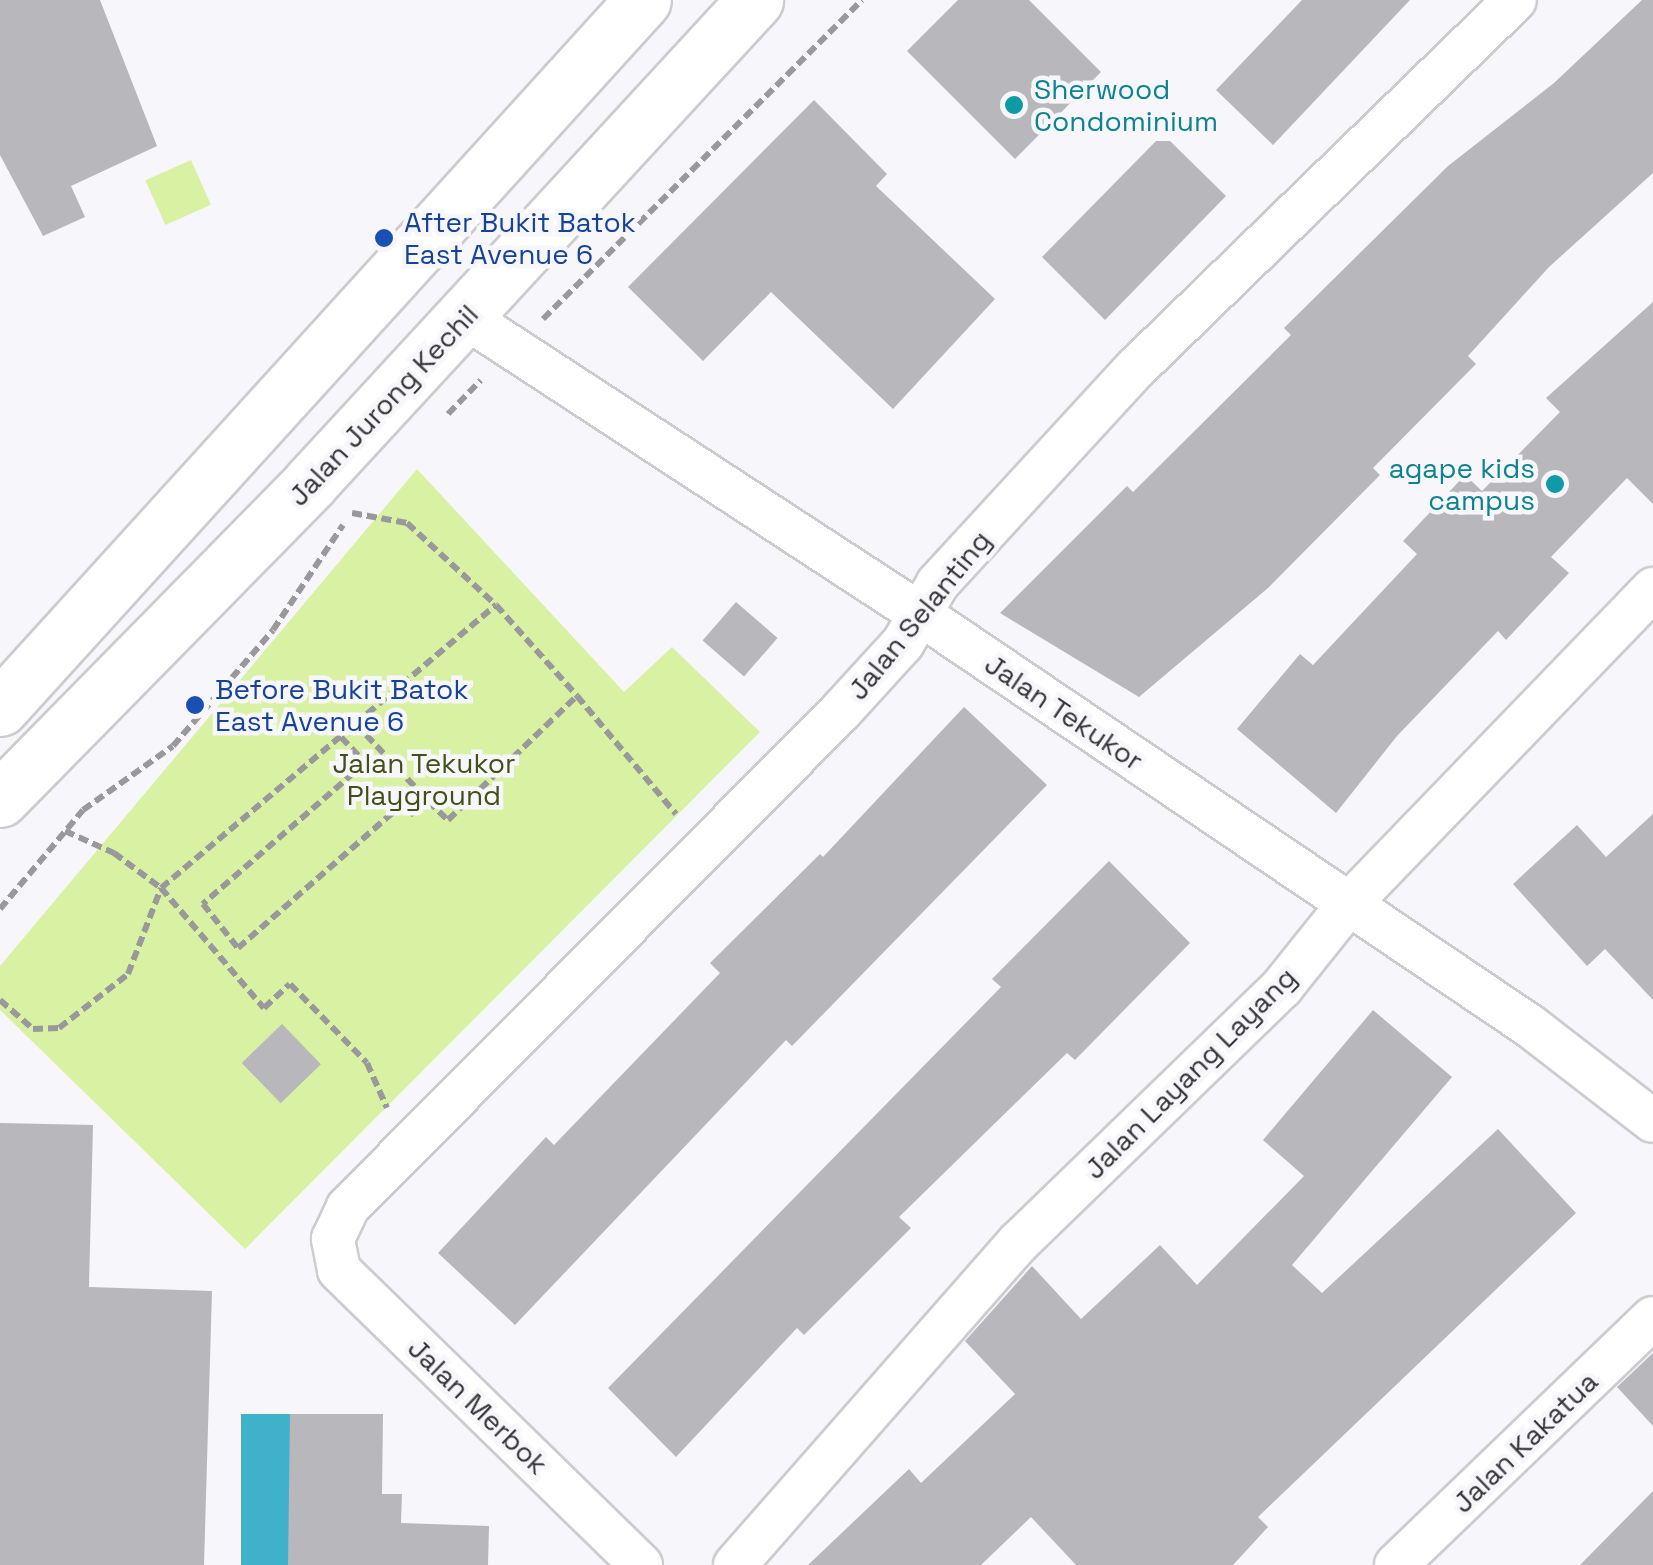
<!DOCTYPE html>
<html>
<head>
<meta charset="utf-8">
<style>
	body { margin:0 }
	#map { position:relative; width:1653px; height:1565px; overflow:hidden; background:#f7f7fb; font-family:"Space Grotesk",sans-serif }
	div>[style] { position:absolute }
	.green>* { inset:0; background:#d8f1a2; transform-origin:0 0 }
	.water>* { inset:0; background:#40b1cb; transform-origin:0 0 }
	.building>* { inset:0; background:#b8b7bb; transform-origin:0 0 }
	.path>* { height:6px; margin-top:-3px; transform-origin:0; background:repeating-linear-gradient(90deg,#99999b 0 10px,transparent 0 15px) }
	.roads { filter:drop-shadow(2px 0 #ccccd0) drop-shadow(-2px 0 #ccccd0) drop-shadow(0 2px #ccccd0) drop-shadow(0 -2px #ccccd0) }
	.street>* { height:42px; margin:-21px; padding:0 21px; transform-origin:21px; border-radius:21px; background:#fff }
	.secondary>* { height:55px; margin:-27.5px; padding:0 27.5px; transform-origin:27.5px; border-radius:27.5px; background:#fff }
	.dots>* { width:28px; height:28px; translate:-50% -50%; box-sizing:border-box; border:5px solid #f7f7fb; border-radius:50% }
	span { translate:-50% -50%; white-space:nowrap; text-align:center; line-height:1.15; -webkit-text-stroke:9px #f7f7fb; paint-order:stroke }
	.culture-label { font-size:28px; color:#0d838f }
	.left { translate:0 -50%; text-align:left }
	.right { translate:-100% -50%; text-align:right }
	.transit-label { font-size:28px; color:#164399 }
	.street-label { font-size:28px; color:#353536 }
	.park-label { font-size:28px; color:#425018 }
</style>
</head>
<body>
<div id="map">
	<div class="green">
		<div style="left:191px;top:160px;width:49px;height:50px;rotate:66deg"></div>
		<div style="clip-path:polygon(417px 469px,624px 692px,672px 647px,760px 732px,245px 1249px,0 1010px,0 966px)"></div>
	</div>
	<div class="water">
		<div style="left:241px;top:1414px;width:49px;height:151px"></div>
	</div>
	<div class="building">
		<div style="clip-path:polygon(0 0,100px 0,157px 146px,71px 186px,85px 217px,43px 236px,0 155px)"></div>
		<div style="clip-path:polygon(958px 0,1029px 0,1101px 72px,1015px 159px,907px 51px)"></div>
		<div style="clip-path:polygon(1302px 0,1410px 0,1273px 145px,1216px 90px)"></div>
		<div style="clip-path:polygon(1642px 0,1653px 0,1653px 173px,1549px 267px,1468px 356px,1476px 364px,1373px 468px,1380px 475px,1268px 588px,1139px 697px,1000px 613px,1127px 486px,1133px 492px,1291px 335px,1284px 328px,1448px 166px,1554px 83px)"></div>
		<div style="clip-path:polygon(814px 100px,887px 174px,876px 186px,995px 299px,893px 409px,771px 292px,703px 361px,628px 287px)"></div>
		<div style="clip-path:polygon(1156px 141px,1170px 141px,1226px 196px,1105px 320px,1042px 257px)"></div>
		<div style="clip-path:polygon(1653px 302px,1653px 504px,1627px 478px,1551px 557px,1569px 573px,1506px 640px,1498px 631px,1397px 736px,1336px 813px,1237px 729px,1300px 654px,1313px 665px,1417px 554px,1403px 541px,1465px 475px,1482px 491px,1560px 412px,1546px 398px)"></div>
		<div style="left:736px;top:602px;width:55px;height:51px;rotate:41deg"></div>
		<div style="clip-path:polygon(964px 707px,1047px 785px,792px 1046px,786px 1040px,515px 1325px,438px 1253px,546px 1137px,554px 1145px,720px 973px,710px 963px,820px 854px,823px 857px)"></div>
		<div style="clip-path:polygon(1653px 814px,1653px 1000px,1605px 949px,1587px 966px,1513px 884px,1577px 825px,1606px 857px)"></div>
		<div style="clip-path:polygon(1109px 861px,1190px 943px,1075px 1060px,1067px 1053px,899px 1217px,911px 1228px,804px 1335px,797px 1328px,676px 1457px,608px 1388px,1001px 987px,992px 979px)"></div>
		<div style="clip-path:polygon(1373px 1010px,1452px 1077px,1292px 1265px,1322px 1293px,1498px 1129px,1576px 1213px,1258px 1517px,1268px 1527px,1233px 1565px,1076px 1565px,1031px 1517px,981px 1565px,808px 1565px,909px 1469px,921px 1483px,1015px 1394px,965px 1341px,1032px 1266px,1081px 1319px,1160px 1245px,1197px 1285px,1304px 1176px,1263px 1140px)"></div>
		<div style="left:282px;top:1024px;width:56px;height:56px;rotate:46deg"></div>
		<div style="clip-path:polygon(0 1123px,93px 1125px,89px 1287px,212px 1291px,204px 1565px,0 1565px)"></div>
		<div style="clip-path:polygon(1653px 1353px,1653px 1426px,1617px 1387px)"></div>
		<div style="clip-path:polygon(290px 1414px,383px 1414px,382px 1494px,402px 1494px,401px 1523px,489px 1526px,488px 1565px,288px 1565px)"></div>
		<div style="clip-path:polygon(1653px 1491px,1653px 1565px,1580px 1565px)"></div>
	</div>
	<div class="path">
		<div style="left:543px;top:319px;width:451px;rotate:-45deg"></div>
		<div style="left:448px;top:414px;width:47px;rotate:-45.9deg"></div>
		<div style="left:352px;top:513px;width:56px;rotate:10.3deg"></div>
		<div style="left:407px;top:523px;width:121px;rotate:42.7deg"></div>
		<div style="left:496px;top:605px;width:122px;rotate:48.3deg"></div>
		<div style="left:356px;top:724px;width:105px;rotate:46.9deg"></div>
		<div style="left:341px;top:737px;width:35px;rotate:47deg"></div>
		<div style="left:365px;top:763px;width:215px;rotate:139deg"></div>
		<div style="left:203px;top:904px;width:56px;rotate:51.5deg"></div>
		<div style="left:238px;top:948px;width:215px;rotate:-41.2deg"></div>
		<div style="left:400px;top:806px;width:13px;rotate:42deg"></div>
		<div style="left:410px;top:815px;width:23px;rotate:-38deg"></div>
		<div style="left:428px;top:801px;width:28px;rotate:44deg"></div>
		<div style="left:448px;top:820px;width:179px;rotate:-43.9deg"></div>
		<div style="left:577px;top:696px;width:154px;rotate:50deg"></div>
		<div style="left:65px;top:831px;width:54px;rotate:24.2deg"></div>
		<div style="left:114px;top:853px;width:59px;rotate:36.7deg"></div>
		<div style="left:161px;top:888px;width:158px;rotate:49.4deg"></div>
		<div style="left:264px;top:1008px;width:35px;rotate:-43deg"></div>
		<div style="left:290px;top:984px;width:110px;rotate:45.7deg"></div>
		<div style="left:367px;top:1063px;width:49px;rotate:66deg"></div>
		<div style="left:0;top:909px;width:129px;rotate:-50deg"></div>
		<div style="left:83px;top:810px;width:110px;rotate:-35.4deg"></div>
		<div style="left:173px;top:746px;width:153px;rotate:-49.2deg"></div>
		<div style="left:273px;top:630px;width:126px;rotate:-56.3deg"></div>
		<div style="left:0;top:1000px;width:44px;rotate:41.3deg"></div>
		<div style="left:33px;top:1029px;width:26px;rotate:-2deg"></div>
		<div style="left:59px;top:1028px;width:88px;rotate:-38deg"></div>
		<div style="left:128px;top:974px;width:92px;rotate:-69deg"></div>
		<div style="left:161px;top:888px;width:439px;rotate:-40.2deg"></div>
	</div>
	<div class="roads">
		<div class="street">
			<div style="left:465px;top:317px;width:543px;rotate:33.13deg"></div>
			<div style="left:920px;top:614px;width:736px;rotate:34.04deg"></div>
			<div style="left:1530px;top:1026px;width:155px;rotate:37.7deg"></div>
			<div style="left:641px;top:1565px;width:422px;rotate:-135.7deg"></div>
			<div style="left:339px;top:1270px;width:32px;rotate:-101deg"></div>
			<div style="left:333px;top:1239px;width:35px;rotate:-65deg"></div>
			<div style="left:348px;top:1207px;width:698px;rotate:-45.17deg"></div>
			<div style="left:840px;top:712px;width:93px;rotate:-47.6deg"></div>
			<div style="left:903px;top:643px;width:69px;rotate:-59.7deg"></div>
			<div style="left:938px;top:583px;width:292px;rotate:-47.4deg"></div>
			<div style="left:1136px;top:368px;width:528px;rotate:-44.16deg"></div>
			<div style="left:735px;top:1565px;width:429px;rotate:-48.7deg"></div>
			<div style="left:1018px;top:1243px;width:368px;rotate:-44.1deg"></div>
			<div style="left:1282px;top:987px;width:104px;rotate:-51.3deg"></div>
			<div style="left:1347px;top:906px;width:441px;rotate:-46deg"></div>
			<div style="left:1396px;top:1565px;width:356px;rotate:-43.9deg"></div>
		</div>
		<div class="secondary">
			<div style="left:0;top:708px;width:956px;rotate:-47.75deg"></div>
			<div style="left:0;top:799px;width:443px;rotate:-45.5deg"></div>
			<div style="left:310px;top:483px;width:657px;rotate:-47.34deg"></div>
		</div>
	</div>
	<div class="dots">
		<div style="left:1014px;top:105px;background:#0f9aa8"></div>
		<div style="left:384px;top:238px;background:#1a4fb4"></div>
		<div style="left:1555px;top:484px;background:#0f9aa8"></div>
		<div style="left:195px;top:705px;background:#1a4fb4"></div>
	</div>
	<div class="culture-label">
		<span class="left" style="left:1034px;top:105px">Sherwood<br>Condominium</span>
		<span class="right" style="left:1535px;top:484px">agape kids<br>campus</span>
	</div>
	<div class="transit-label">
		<span class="left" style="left:404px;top:238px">After Bukit Batok<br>East Avenue 6</span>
		<span class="left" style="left:215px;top:705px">Before Bukit Batok<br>East Avenue 6</span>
	</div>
	<div class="street-label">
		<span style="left:383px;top:405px;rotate:-47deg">Jalan Jurong Kechil</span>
		<span style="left:919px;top:615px;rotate:-51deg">Jalan Selanting</span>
		<span style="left:1064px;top:712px;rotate:34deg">Jalan Tekukor</span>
		<span style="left:1190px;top:1073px;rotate:-45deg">Jalan Layang Layang</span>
		<span style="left:478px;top:1406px;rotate:44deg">Jalan Merbok</span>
		<span style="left:1525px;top:1442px;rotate:-44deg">Jalan Kakatua</span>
	</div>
	<div class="park-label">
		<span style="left:424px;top:779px">Jalan Tekukor<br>Playground</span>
	</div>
</div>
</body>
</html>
